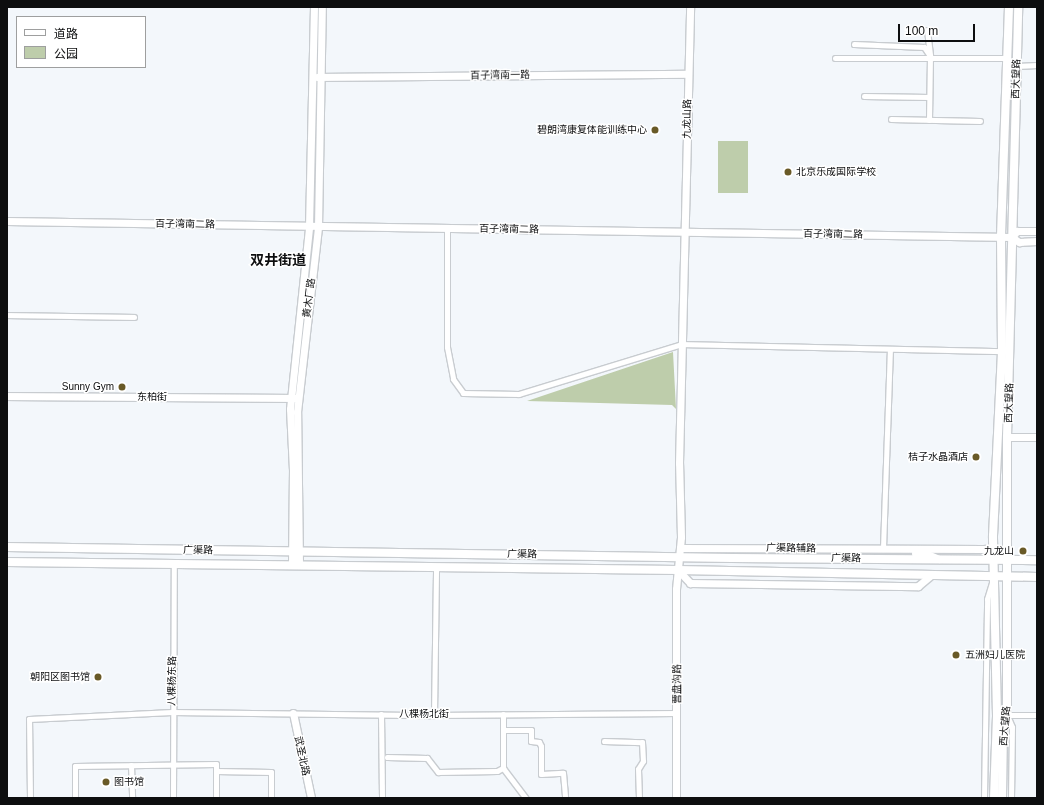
<!DOCTYPE html>
<html>
<head>
<meta charset="utf-8">
<style>
	body { margin:0 }
	#map { position:relative; width:1044px; height:805px; overflow:hidden; background:#f3f7fb; font-family:Arial,"Noto Sans SC",sans-serif }
	div>[style] { position:absolute }
	.green>* { inset:0; background:#becdab; transform-origin:0 0 }
	.roads { filter:drop-shadow(1px 0 #c8ccd0) drop-shadow(-1px 0 #c8ccd0) drop-shadow(0 1px #c8ccd0) drop-shadow(0 -1px #c8ccd0) }
	.street>* { height:5px; margin:-2.5px; padding:0 2.5px; transform-origin:2.5px; border-radius:2.5px; background:#fff }
	.secondary>* { height:7px; margin:-3.5px; padding:0 3.5px; transform-origin:3.5px; border-radius:3.5px; background:#fff }
	.primary>* { height:8px; margin:-4px; padding:0 4px; transform-origin:4px; border-radius:4px; background:#fff }
	.dots>* { width:11px; height:11px; translate:-50% -50%; box-sizing:border-box; border:2px solid #fff; border-radius:50% }
	span { translate:-50% -50%; white-space:nowrap; text-align:center; line-height:1.15; -webkit-text-stroke:3px #fff; paint-order:stroke }
	.street-label { font-size:10px; color:#0d0e0f }
	.poi-label { font-size:10px; color:#0d0e0f }
	.right { translate:-100% -50%; text-align:right }
	.left { translate:0 -50%; text-align:left }
	.district-label { font-size:14px; color:#0d0e0f; font-weight:700 }
	.frame { position:absolute; inset:0; border:8px solid #0d0e0f; pointer-events:none }
	.legend { position:absolute; left:16px; top:16px; width:130px; height:52px; box-sizing:border-box; background:#fff; border:1px solid #9e9f9f; margin:0; padding:5px 7px; list-style:none; font-size:12px; color:#0d0e0f }
	.legend li { display:flex; align-items:center; gap:8px; height:20px }
	.legend b { width:20px; border:1px solid #9e9f9f }
	.scale { position:absolute; left:898px; top:24px; width:77px; height:18px; box-sizing:border-box; border:2px solid #0d0e0f; border-top:0; padding-left:5px; font-size:12px; line-height:14px; white-space:nowrap; color:#0d0e0f; -webkit-text-stroke:3px #fff; paint-order:stroke }
</style>
</head>
<body>
<div id="map">
	<div class="green">
		<div style="left:718px;top:141px;width:30px;height:52px"></div>
		<div style="clip-path:polygon(673px 352px,676px 409px,672px 405px,527px 401px)"></div>
	</div>
	<div class="roads">
		<div class="street">
			<div style="left:927px;top:30px;width:26px;rotate:83deg"></div>
			<div style="left:930px;top:56px;width:64px;rotate:90.9deg"></div>
			<div style="left:854px;top:44px;width:70px;rotate:2.5deg"></div>
			<div style="left:924px;top:47px;width:11px;rotate:56deg"></div>
			<div style="left:835px;top:58px;width:173px"></div>
			<div style="left:1017px;top:66px;width:20px;rotate:-3deg"></div>
			<div style="left:864px;top:96px;width:65px;rotate:0.9deg"></div>
			<div style="left:891px;top:119px;width:89px;rotate:1.3deg"></div>
			<div style="left:447px;top:228px;width:119px;rotate:90deg"></div>
			<div style="left:447px;top:347px;width:33px;rotate:79deg"></div>
			<div style="left:453px;top:379px;width:17px;rotate:54deg"></div>
			<div style="left:463px;top:393px;width:56px;rotate:1deg"></div>
			<div style="left:519px;top:394px;width:170px;rotate:-17.1deg"></div>
			<div style="left:682px;top:344px;width:320px;rotate:1.3deg"></div>
			<div style="left:7px;top:315px;width:127px;rotate:0.9deg"></div>
			<div style="left:883px;top:548px;width:199px;rotate:-88deg"></div>
			<div style="left:381px;top:714px;width:84px;rotate:89.3deg"></div>
			<div style="left:503px;top:714px;width:54px;rotate:90deg"></div>
			<div style="left:503px;top:768px;width:38px;rotate:53deg"></div>
			<div style="left:434px;top:715px;width:148px;rotate:-89.2deg"></div>
			<div style="left:503px;top:730px;width:28px"></div>
			<div style="left:531px;top:730px;width:11px;rotate:90deg"></div>
			<div style="left:531px;top:741px;width:8px;rotate:7deg"></div>
			<div style="left:539px;top:742px;width:4px;rotate:63deg"></div>
			<div style="left:541px;top:746px;width:28px;rotate:90deg"></div>
			<div style="left:541px;top:774px;width:22px;rotate:-3deg"></div>
			<div style="left:563px;top:773px;width:25px;rotate:85deg"></div>
			<div style="left:604px;top:741px;width:38px;rotate:2deg"></div>
			<div style="left:642px;top:742px;width:19px;rotate:87deg"></div>
			<div style="left:643px;top:761px;width:9px;rotate:122deg"></div>
			<div style="left:638px;top:769px;width:29px;rotate:88deg"></div>
			<div style="left:387px;top:757px;width:40px;rotate:1.4deg"></div>
			<div style="left:427px;top:758px;width:18px;rotate:52deg"></div>
			<div style="left:438px;top:772px;width:59px;rotate:-1deg"></div>
			<div style="left:497px;top:771px;width:7px;rotate:-27deg"></div>
			<div style="left:131px;top:765px;width:33px;rotate:88deg"></div>
			<div style="left:30px;top:798px;width:79px;rotate:-90.7deg"></div>
			<div style="left:29px;top:719px;width:143px;rotate:-2.8deg"></div>
			<div style="left:172px;top:712px;width:262px;rotate:0.7deg"></div>
			<div style="left:434px;top:715px;width:243px;rotate:-0.5deg"></div>
			<div style="left:75px;top:798px;width:32px;rotate:-90deg"></div>
			<div style="left:75px;top:766px;width:141px;rotate:-0.8deg"></div>
			<div style="left:216px;top:764px;width:7px;rotate:90deg"></div>
			<div style="left:173px;top:798px;width:234px;rotate:-89.8deg"></div>
			<div style="left:216px;top:798px;width:27px;rotate:-90deg"></div>
			<div style="left:216px;top:771px;width:55px;rotate:1deg"></div>
			<div style="left:271px;top:772px;width:26px;rotate:90deg"></div>
			<div style="left:984px;top:798px;width:199px;rotate:-89.1deg"></div>
			<div style="left:987px;top:599px;width:17px;rotate:-73deg"></div>
			<div style="left:1011px;top:798px;width:71px;rotate:-89.2deg"></div>
			<div style="left:1012px;top:727px;width:13px;rotate:-113deg"></div>
			<div style="left:1007px;top:715px;width:30px"></div>
		</div>
		<div class="secondary">
			<div style="left:317px;top:77px;width:371px;rotate:-0.5deg"></div>
			<div style="left:7px;top:221px;width:1005px;rotate:0.91deg"></div>
			<div style="left:1012px;top:237px;width:8px;rotate:-50deg"></div>
			<div style="left:1017px;top:231px;width:20px"></div>
			<div style="left:1012px;top:237px;width:9px;rotate:36deg"></div>
			<div style="left:1019px;top:242px;width:18px;rotate:-3deg"></div>
			<div style="left:7px;top:396px;width:288px;rotate:0.4deg"></div>
			<div style="left:1007px;top:437px;width:30px"></div>
			<div style="left:680px;top:548px;width:305px;rotate:0.2deg"></div>
			<div style="left:985px;top:549px;width:13px;rotate:48deg"></div>
			<div style="left:915px;top:553px;width:12px;rotate:5deg"></div>
			<div style="left:927px;top:554px;width:13px;rotate:23deg"></div>
			<div style="left:292px;top:565px;width:95px;rotate:-89.4deg"></div>
			<div style="left:293px;top:470px;width:61px;rotate:-92.8deg"></div>
			<div style="left:290px;top:409px;width:183px;rotate:-84deg"></div>
			<div style="left:309px;top:227px;width:220px;rotate:-88.7deg"></div>
			<div style="left:299px;top:565px;width:153px;rotate:-90.7deg"></div>
			<div style="left:297px;top:412px;width:186px;rotate:-83.5deg"></div>
			<div style="left:318px;top:227px;width:220px;rotate:-89deg"></div>
			<div style="left:678px;top:570px;width:18px;rotate:47deg"></div>
			<div style="left:690px;top:583px;width:228px;rotate:0.8deg"></div>
			<div style="left:918px;top:586px;width:17px;rotate:-40deg"></div>
			<div style="left:293px;top:713px;width:87px;rotate:78deg"></div>
			<div style="left:676px;top:798px;width:209px;rotate:-90deg"></div>
			<div style="left:676px;top:589px;width:52px;rotate:-84.5deg"></div>
			<div style="left:681px;top:537px;width:74px;rotate:-91.5deg"></div>
			<div style="left:679px;top:463px;width:456px;rotate:-88.6deg"></div>
		</div>
		<div class="primary">
			<div style="left:7px;top:547px;width:725px;rotate:0.87deg"></div>
			<div style="left:732px;top:558px;width:305px;rotate:0.4deg"></div>
			<div style="left:7px;top:562px;width:671px;rotate:0.68deg"></div>
			<div style="left:678px;top:570px;width:359px;rotate:1.1deg"></div>
			<div style="left:994px;top:798px;width:83px;rotate:-87.9deg"></div>
			<div style="left:997px;top:715px;width:179px;rotate:-91.3deg"></div>
			<div style="left:993px;top:536px;width:185px;rotate:-87.2deg"></div>
			<div style="left:1002px;top:351px;width:115px;rotate:-90.5deg"></div>
			<div style="left:1001px;top:236px;width:229px;rotate:-88deg"></div>
			<div style="left:1002px;top:798px;width:70px;rotate:-89.2deg"></div>
			<div style="left:1003px;top:728px;width:14px;rotate:-73deg"></div>
			<div style="left:1007px;top:715px;width:278px;rotate:-90deg"></div>
			<div style="left:1007px;top:437px;width:430px;rotate:-88.5deg"></div>
		</div>
	</div>
	<div class="dots">
		<div style="left:655px;top:130px;background:#695a27"></div>
		<div style="left:788px;top:172px;background:#695a27"></div>
		<div style="left:122px;top:387px;background:#695a27"></div>
		<div style="left:976px;top:457px;background:#695a27"></div>
		<div style="left:1023px;top:551px;background:#695a27"></div>
		<div style="left:956px;top:655px;background:#695a27"></div>
		<div style="left:98px;top:677px;background:#695a27"></div>
		<div style="left:106px;top:782px;background:#695a27"></div>
	</div>
	<div class="street-label">
		<span style="left:500px;top:75px;rotate:-1deg">百子湾南一路</span>
		<span style="left:1016px;top:79px;rotate:-88deg">西大望路</span>
		<span style="left:687px;top:119px;rotate:-89deg">九龙山路</span>
		<span style="left:185px;top:224px;rotate:1deg">百子湾南二路</span>
		<span style="left:509px;top:229px;rotate:1deg">百子湾南二路</span>
		<span style="left:833px;top:234px;rotate:1deg">百子湾南二路</span>
		<span style="left:309px;top:298px;rotate:-83deg">黄木厂路</span>
		<span style="left:152px;top:397px">东柏街</span>
		<span style="left:1009px;top:403px;rotate:-88deg">西大望路</span>
		<span style="left:791px;top:548px;rotate:1deg">广渠路辅路</span>
		<span style="left:198px;top:550px;rotate:1deg">广渠路</span>
		<span style="left:522px;top:554px;rotate:1deg">广渠路</span>
		<span style="left:846px;top:558px;rotate:1deg">广渠路</span>
		<span style="left:172px;top:681px;rotate:-89deg">八棵杨东路</span>
		<span style="left:677px;top:684px;rotate:-90deg">营盘沟路</span>
		<span style="left:424px;top:714px">八棵杨北街</span>
		<span style="left:1005px;top:726px;rotate:-85deg">西大望路</span>
		<span style="left:302px;top:756px;rotate:78deg">武圣北路</span>
	</div>
	<div class="poi-label">
		<span class="right" style="left:647px;top:130px">碧朗湾康复体能训练中心</span>
		<span class="left" style="left:796px;top:172px">北京乐成国际学校</span>
		<span class="right" style="left:114px;top:387px">Sunny Gym</span>
		<span class="right" style="left:968px;top:457px">桔子水晶酒店</span>
		<span class="right" style="left:1014px;top:551px">九龙山</span>
		<span class="left" style="left:965px;top:655px">五洲妇儿医院</span>
		<span class="right" style="left:90px;top:677px">朝阳区图书馆</span>
		<span class="left" style="left:114px;top:782px">图书馆</span>
	</div>
	<div class="district-label">
		<span style="left:278px;top:260px">双井街道</span>
	</div>
	<div class="frame"></div>
	<ul class="legend">
	<li><b style="height:5px;background:#fff"></b>道路</li>
	<li><b style="height:11px;background:#becdab"></b>公园</li>
	</ul>
	<div class="scale">100 m</div>
</div>
</body>
</html>
